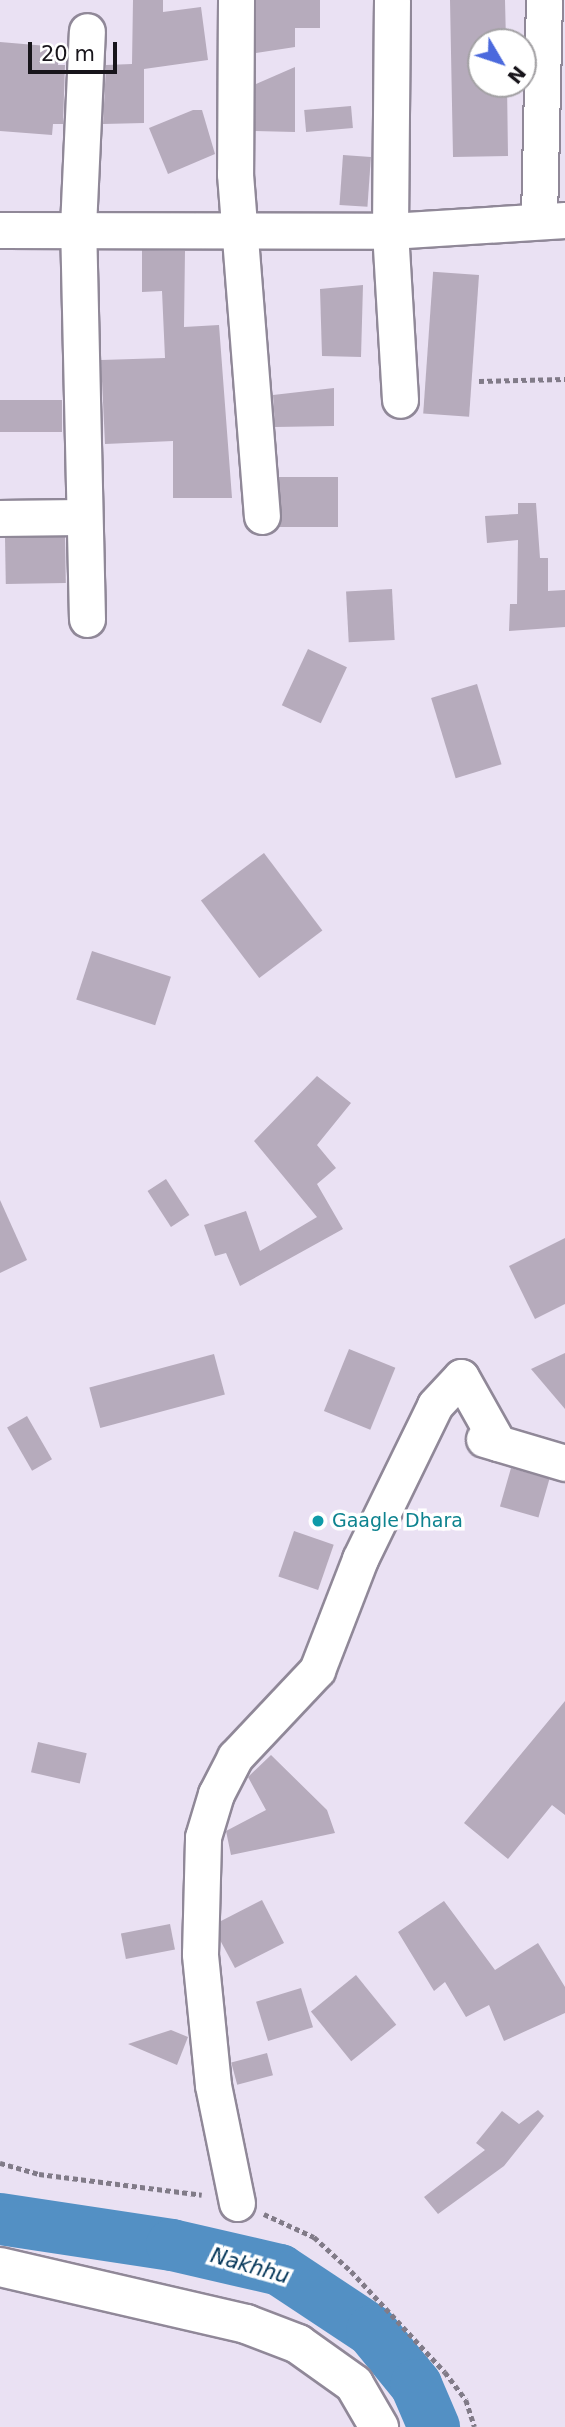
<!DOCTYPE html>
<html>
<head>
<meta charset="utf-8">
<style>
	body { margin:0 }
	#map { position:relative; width:565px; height:2427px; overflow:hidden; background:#eae1f3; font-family:"DejaVu Sans",sans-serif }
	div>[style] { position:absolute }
	.river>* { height:52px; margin:-26px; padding:0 26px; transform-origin:26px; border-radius:26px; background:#5390c4 }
	.building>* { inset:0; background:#b6abbc; transform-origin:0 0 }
	.path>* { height:4.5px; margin-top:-2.25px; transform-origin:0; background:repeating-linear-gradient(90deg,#817b88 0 5px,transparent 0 8.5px) }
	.roads { filter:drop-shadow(2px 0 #908898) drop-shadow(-2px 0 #908898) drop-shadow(0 2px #908898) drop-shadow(0 -2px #908898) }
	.street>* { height:35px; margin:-17.5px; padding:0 17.5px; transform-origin:17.5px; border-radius:17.5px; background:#fff }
	.secondary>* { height:38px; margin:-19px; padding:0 19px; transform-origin:19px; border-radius:19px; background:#fff }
	.dots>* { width:19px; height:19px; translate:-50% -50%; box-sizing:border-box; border:4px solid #fff; border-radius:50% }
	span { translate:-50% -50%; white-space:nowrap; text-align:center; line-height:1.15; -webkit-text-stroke:7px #fff; paint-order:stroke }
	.culture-label { font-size:19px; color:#0d838f }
	.left { translate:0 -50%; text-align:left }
	.water-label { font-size:21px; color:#023457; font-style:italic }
	.north { position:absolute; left:467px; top:28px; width:70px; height:70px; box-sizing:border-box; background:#fff; border:2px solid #a3a1a4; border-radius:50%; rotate:129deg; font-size:19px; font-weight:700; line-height:28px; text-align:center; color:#18151b }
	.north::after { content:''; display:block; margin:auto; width:24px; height:32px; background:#4b69dd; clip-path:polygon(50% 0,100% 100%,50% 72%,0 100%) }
	.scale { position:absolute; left:28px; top:42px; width:89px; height:32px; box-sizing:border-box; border:4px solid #18151b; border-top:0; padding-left:9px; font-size:21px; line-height:24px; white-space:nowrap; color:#18151b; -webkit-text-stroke:5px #fff; paint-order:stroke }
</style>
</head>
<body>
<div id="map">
	<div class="river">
		<div style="left:0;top:2219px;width:174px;rotate:8.6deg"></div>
		<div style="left:172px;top:2245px;width:111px;rotate:13deg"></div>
		<div style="left:280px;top:2270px;width:110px;rotate:33.5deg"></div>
		<div style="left:372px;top:2331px;width:70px;rotate:50.8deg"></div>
		<div style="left:416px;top:2385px;width:46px;rotate:66.8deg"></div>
	</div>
	<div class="building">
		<div style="clip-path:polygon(133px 0,163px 0,163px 12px,201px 7px,208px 60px,144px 69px,144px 123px,103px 124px,106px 65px,132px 64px)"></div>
		<div style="clip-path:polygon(256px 0,320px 0,320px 28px,295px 28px,295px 47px,256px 53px)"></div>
		<div style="clip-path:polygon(450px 0,505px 0,506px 42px,481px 42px,481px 84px,507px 84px,508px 156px,453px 157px)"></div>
		<div style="clip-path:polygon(0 42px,59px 47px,58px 65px,65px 65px,63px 124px,53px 124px,52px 135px,0 131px)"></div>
		<div style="clip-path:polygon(295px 67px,295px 132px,255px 131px,256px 84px)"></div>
		<div style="left:351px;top:106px;width:22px;height:47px;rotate:85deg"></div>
		<div style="clip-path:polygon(193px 110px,202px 110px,215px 154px,168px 174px,149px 128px)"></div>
		<div style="left:343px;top:155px;width:28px;height:50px;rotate:4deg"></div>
		<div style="clip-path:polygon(142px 250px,185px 251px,184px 327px,219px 325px,232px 498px,173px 498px,173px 441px,105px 444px,101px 360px,165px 358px,162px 291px,142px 292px)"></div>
		<div style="left:479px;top:275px;width:142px;height:46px;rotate:94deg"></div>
		<div style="clip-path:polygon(363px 285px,361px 357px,322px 356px,320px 289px)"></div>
		<div style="clip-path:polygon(334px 388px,334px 426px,275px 427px,273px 395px)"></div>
		<div style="left:0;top:400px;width:62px;height:32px"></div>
		<div style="left:279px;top:477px;width:59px;height:50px"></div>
		<div style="clip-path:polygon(518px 503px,536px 503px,540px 558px,548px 558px,548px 591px,565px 590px,565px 627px,509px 631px,510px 604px,517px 604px,518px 540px,487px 543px,485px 516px,518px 514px)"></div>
		<div style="left:65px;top:537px;width:46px;height:60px;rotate:89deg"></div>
		<div style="left:392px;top:589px;width:51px;height:46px;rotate:87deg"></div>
		<div style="left:308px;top:649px;width:43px;height:62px;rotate:25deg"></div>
		<div style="left:477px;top:684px;width:84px;height:48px;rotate:73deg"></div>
		<div style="left:264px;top:853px;width:97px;height:79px;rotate:53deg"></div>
		<div style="left:92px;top:951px;width:83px;height:51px;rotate:18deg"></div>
		<div style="clip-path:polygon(317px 1076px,351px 1103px,317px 1145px,336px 1168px,317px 1184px,343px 1229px,240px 1286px,226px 1253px,215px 1256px,204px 1225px,246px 1211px,260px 1251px,317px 1217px,254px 1141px)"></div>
		<div style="left:166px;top:1179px;width:43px;height:22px;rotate:57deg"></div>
		<div style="clip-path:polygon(0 1200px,27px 1260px,0 1273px)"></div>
		<div style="clip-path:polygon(565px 1238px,565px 1304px,535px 1319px,509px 1266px)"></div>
		<div style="left:349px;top:1349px;width:50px;height:67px;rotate:22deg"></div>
		<div style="clip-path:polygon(565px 1353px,565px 1409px,531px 1369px)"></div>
		<div style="left:214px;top:1354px;width:42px;height:129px;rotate:75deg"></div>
		<div style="left:27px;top:1416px;width:50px;height:23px;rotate:60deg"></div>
		<div style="left:511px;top:1468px;width:40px;height:40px;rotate:16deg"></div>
		<div style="left:294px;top:1531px;width:42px;height:48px;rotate:19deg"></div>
		<div style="clip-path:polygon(565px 1701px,565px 1815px,552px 1805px,508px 1859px,464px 1823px)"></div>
		<div style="left:38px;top:1742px;width:50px;height:31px;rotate:13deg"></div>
		<div style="clip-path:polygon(271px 1755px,327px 1810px,335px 1833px,231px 1855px,226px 1831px,266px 1810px,248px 1777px)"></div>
		<div style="clip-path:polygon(262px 1900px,284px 1943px,235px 1968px,220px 1940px,221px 1921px)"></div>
		<div style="clip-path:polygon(444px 1901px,495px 1970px,538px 1943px,565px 1987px,565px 2013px,504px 2041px,489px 2005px,466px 2017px,445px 1982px,434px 1991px,398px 1932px)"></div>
		<div style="left:170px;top:1924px;width:26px;height:50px;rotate:79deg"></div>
		<div style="left:356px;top:1975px;width:64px;height:58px;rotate:51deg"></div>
		<div style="left:301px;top:1988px;width:41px;height:47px;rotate:73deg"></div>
		<div style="clip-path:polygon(171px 2030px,188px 2037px,177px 2065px,128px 2044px)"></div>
		<div style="left:267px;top:2053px;width:23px;height:37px;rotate:75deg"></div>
		<div style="clip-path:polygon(538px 2110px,544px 2116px,504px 2166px,438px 2214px,424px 2197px,485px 2150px,476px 2143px,502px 2111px,519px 2124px)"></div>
	</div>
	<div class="path">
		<div style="left:479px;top:381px;width:86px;rotate:-1.3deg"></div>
		<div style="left:0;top:2163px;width:41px;rotate:15.8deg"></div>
		<div style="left:39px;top:2174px;width:164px;rotate:7.3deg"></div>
		<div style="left:264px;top:2214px;width:55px;rotate:24.7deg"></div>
		<div style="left:314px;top:2237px;width:50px;rotate:42.6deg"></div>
		<div style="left:351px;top:2271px;width:138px;rotate:47.1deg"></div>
		<div style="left:445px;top:2372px;width:35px;rotate:53deg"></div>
		<div style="left:466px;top:2400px;width:28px;rotate:72deg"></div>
	</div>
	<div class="roads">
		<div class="street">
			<div style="left:236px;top:0;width:174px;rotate:90.3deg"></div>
			<div style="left:235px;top:174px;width:343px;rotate:85.5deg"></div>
			<div style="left:392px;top:0;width:231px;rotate:90.5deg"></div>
			<div style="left:390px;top:231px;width:169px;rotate:86.6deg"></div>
			<div style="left:539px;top:218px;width:218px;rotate:-88.7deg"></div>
			<div style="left:0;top:230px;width:390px;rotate:0.1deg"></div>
			<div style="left:390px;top:231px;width:175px;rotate:-3.6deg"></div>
			<div style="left:0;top:518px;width:84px;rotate:-0.7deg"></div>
			<div style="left:87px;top:619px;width:392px;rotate:-91.3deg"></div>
			<div style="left:78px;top:227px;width:196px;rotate:-87.4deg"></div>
			<div style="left:484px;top:1439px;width:84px;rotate:16.5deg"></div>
			<div style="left:237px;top:2203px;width:120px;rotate:-101.5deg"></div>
			<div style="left:213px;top:2085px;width:132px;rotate:-95.7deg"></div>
			<div style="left:200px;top:1954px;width:117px;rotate:-88.5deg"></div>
			<div style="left:203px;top:1837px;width:45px;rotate:-73.2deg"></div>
			<div style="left:216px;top:1794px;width:42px;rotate:-62.8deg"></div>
			<div style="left:235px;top:1757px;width:120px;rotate:-46.7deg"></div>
			<div style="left:317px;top:1670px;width:119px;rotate:-68.8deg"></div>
			<div style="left:360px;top:1559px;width:171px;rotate:-64deg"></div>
			<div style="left:435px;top:1405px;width:38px;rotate:-47deg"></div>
			<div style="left:461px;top:1377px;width:76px;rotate:60.7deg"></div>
		</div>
		<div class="secondary">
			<div style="left:0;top:2267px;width:253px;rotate:13deg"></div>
			<div style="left:246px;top:2324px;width:56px;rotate:21deg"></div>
			<div style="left:298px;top:2344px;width:69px;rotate:35.5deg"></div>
			<div style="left:354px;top:2384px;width:50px;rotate:59.8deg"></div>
		</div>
	</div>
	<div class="dots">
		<div style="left:318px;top:1521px;background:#0f9aa8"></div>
	</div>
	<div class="culture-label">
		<span class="left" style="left:332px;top:1521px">Gaagle Dhara</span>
	</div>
	<div class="water-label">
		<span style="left:250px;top:2266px;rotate:16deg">Nakhhu</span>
	</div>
	<div class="north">N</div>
	<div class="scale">20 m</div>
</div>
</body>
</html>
